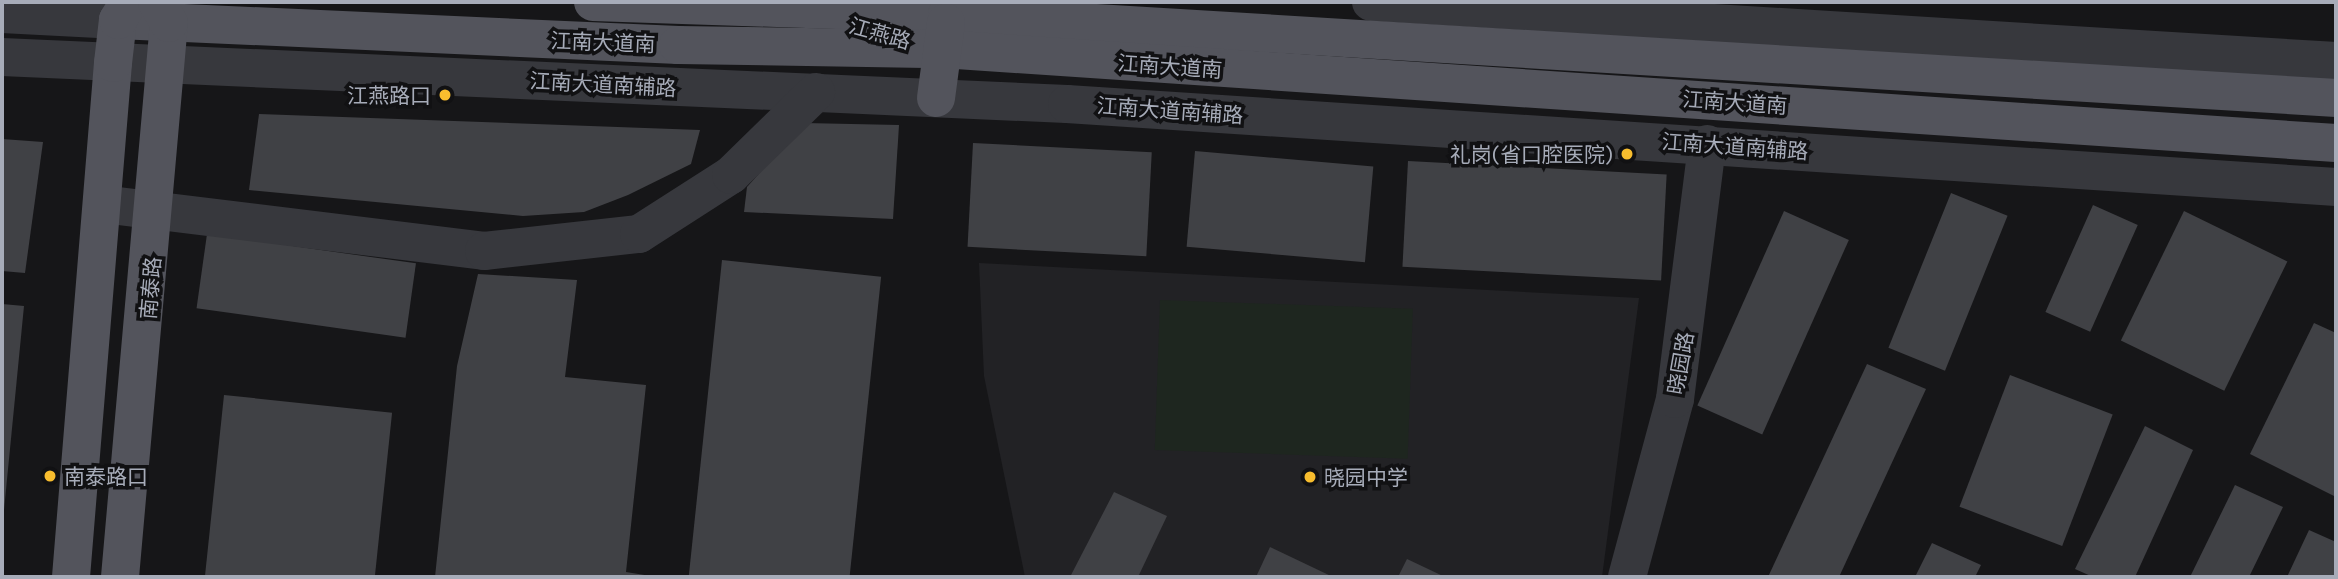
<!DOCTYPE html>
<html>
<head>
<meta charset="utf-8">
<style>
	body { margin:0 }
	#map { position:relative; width:2338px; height:579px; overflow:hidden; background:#161618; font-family:Commissioner,"Noto Sans SC",sans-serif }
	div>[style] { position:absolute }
	.built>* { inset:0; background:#222225 }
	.green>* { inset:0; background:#1e261f; transform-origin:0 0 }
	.building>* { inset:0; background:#404145; transform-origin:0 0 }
	.minor>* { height:38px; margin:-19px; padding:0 19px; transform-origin:19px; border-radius:19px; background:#37383d }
	.major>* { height:38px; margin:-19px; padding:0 19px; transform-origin:19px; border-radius:19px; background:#53545c }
	.dots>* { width:19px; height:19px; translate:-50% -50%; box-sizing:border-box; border:4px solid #111113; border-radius:50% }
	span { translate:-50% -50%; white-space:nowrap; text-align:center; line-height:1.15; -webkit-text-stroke:7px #111113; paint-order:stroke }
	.street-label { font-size:21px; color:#a7acb9 }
	.poi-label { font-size:21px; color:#a7acb9 }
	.right { translate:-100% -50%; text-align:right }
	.left { translate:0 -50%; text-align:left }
	.frame { position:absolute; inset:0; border:4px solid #a7acb9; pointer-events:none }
</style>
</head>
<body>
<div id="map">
	<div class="built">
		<div style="clip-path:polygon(979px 263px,1639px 298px,1602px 577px,1025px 577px,984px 376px)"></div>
	</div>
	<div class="green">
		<div style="left:1160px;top:300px;width:253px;height:150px;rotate:2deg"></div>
	</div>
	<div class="building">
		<div style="clip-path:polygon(259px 114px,700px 130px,691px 164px,628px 195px,584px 212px,523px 216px,249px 190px)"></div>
		<div style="clip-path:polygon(804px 123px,899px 125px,893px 219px,744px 212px,747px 187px)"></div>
		<div style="clip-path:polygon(2px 139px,43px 142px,25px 273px,2px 271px)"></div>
		<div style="left:973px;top:143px;width:179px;height:104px;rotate:3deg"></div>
		<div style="left:1195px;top:151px;width:179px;height:96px;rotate:5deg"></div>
		<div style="left:1408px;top:161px;width:259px;height:106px;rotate:3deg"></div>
		<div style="left:1951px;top:193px;width:61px;height:167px;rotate:22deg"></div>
		<div style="left:2093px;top:205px;width:49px;height:117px;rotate:24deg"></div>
		<div style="left:1784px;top:211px;width:71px;height:213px;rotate:24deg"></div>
		<div style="left:2184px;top:211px;width:115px;height:144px;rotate:26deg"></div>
		<div style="left:207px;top:234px;width:211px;height:75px;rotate:8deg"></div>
		<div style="left:722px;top:260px;width:160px;height:319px;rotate:6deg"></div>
		<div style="clip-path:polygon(478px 274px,577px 280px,565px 377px,646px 385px,626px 572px,657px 577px,435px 577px,457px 366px)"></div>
		<div style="clip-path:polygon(2px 304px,24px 306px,4px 510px,2px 510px)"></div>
		<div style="clip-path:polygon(2314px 323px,2336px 333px,2336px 497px,2250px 454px)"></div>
		<div style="clip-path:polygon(1867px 364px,1926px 389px,1839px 577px,1768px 577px)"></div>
		<div style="left:2010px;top:375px;width:110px;height:141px;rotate:21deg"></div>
		<div style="left:224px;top:395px;width:169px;height:183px;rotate:6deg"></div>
		<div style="clip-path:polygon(2145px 426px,2193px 450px,2135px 577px,2093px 577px,2075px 569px)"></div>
		<div style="clip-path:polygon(2235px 485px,2283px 507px,2249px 577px,2190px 577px)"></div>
		<div style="clip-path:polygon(1114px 492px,1167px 516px,1138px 577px,1070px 577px)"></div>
		<div style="clip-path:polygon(2309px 530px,2336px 542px,2336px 577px,2287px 577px)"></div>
		<div style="clip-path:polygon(1932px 543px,1981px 565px,1975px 577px,1915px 577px)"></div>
		<div style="clip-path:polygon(1270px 547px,1333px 577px,1256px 577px)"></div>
		<div style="clip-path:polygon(1407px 559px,1445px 577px,1398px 577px)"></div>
	</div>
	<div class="minor">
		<div style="left:1371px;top:2px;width:967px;rotate:3.5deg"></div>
		<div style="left:2px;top:14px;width:116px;rotate:3deg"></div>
		<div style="left:2px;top:57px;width:1066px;rotate:2.53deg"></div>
		<div style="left:1067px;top:104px;width:1272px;rotate:3.74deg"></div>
		<div style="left:102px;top:204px;width:385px;rotate:7deg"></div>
		<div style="left:484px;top:251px;width:156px;rotate:-6.3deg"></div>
		<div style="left:639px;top:234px;width:109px;rotate:-32.7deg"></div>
		<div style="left:731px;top:175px;width:119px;rotate:-44.3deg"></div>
		<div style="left:1627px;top:577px;width:184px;rotate:-74.9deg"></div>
		<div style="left:1675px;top:399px;width:257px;rotate:-82.8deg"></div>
	</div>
	<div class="major">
		<div style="left:593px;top:2px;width:354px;rotate:1.9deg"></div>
		<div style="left:947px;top:14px;width:1392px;rotate:3.46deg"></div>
		<div style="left:118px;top:20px;width:561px;rotate:2.56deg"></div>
		<div style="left:678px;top:45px;width:264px;rotate:0.9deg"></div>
		<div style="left:942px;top:49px;width:1397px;rotate:3.86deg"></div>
		<div style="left:936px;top:98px;width:76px;rotate:-82.4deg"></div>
		<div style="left:71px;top:577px;width:516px;rotate:-85.33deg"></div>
		<div style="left:113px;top:63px;width:43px;rotate:-83.4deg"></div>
		<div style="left:118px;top:20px;width:21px;rotate:-59deg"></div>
		<div style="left:120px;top:577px;width:556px;rotate:-84.95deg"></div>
		<div style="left:169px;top:23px;width:24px;rotate:-120deg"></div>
	</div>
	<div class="dots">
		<div style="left:445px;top:95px;background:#f8bd2e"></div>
		<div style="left:1627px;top:154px;background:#f8bd2e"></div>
		<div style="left:50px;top:476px;background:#f8bd2e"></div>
		<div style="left:1310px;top:477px;background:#f8bd2e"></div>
	</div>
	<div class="street-label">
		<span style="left:880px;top:33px;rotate:16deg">江燕路</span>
		<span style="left:603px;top:42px;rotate:2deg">江南大道南</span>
		<span style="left:1170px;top:66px;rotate:4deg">江南大道南</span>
		<span style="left:603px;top:84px;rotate:3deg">江南大道南辅路</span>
		<span style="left:1735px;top:102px;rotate:4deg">江南大道南</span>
		<span style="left:1170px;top:110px;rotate:4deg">江南大道南辅路</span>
		<span style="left:1735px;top:146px;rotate:4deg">江南大道南辅路</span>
		<span style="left:150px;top:288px;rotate:-85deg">南泰路</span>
		<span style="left:1680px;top:363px;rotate:-80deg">晓园路</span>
	</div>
	<div class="poi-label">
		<span class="right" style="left:431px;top:95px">江燕路口</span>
		<span class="right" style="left:1613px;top:154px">礼岗(省口腔医院)</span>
		<span class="left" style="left:64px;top:476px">南泰路口</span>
		<span class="left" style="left:1324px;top:477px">晓园中学</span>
	</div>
	<div class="frame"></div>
</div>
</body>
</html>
